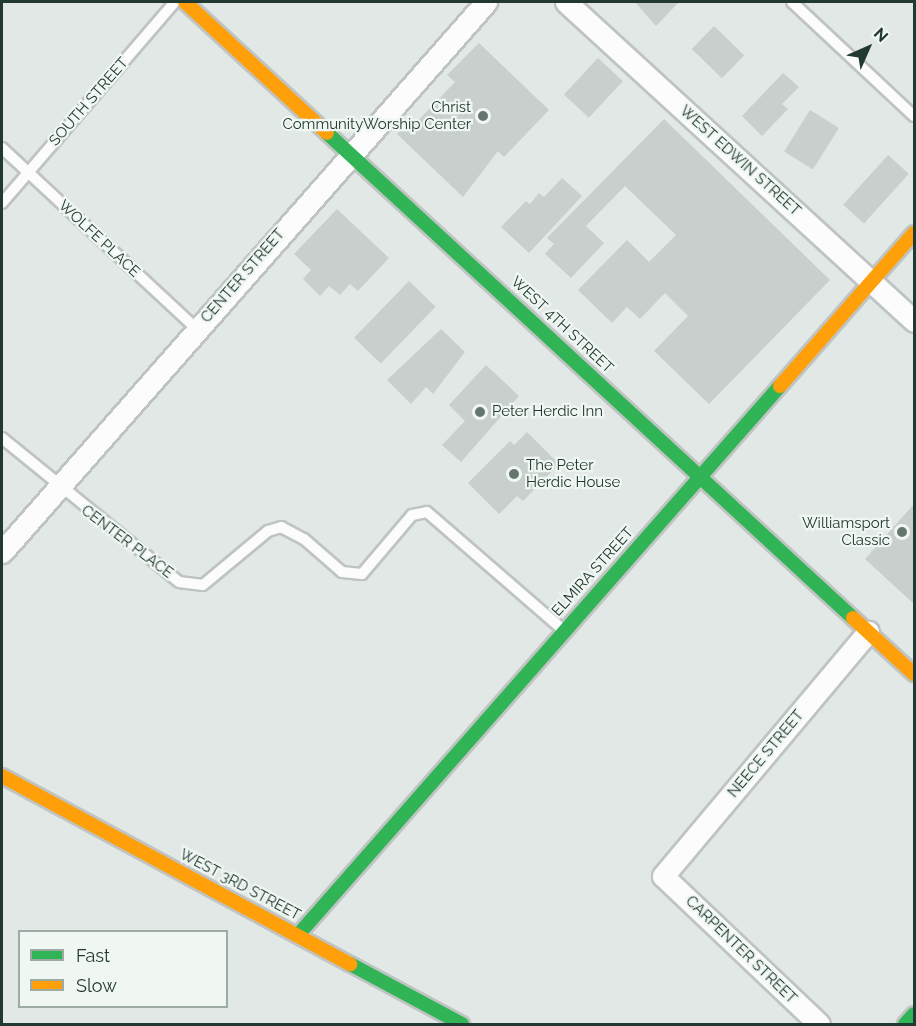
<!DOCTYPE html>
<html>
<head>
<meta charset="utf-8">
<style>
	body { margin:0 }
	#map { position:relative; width:916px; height:1026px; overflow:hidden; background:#e2e8e5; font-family:Raleway,sans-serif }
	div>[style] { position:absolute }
	.building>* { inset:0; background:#c9cfcc; transform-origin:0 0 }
	.roads { filter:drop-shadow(2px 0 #bfc4c2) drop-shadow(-2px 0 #bfc4c2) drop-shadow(0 2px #bfc4c2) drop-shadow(0 -2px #bfc4c2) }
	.lane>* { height:10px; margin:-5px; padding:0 5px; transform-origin:5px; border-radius:5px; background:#fbfcfb }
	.street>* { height:21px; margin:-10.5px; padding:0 10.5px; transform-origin:10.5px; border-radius:10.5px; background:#fbfcfb }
	.fast>* { height:14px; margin:-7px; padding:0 7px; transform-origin:7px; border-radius:7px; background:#30b455 }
	.slow>* { height:14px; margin:-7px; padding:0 7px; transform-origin:7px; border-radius:7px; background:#ff9f0a }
	.dots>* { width:16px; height:16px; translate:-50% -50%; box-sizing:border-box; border:3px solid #f0f7f3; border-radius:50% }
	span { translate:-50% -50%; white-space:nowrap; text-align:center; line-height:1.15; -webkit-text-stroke:4.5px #f0f7f3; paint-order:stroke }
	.street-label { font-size:15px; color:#213930 }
	.poi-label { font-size:15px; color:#213930 }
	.right { translate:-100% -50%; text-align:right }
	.left { translate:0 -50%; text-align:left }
	.frame { position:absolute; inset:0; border:3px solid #213930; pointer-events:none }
	.legend { position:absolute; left:18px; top:930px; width:210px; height:78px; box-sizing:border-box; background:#f0f7f3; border:2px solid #9daba5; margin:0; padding:8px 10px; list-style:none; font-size:18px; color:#213930 }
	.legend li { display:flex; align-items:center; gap:12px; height:30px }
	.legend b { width:30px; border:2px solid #9daba5 }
	.north { position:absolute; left:838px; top:18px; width:60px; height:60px; -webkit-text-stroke:4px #f0f7f3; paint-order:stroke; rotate:45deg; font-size:16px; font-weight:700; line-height:24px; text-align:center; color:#213930 }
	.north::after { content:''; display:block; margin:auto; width:21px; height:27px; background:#213930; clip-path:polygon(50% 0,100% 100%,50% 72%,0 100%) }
</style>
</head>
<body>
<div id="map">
	<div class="building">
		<div style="clip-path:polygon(635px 2px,679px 2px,656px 26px)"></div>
		<div style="left:714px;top:26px;width:42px;height:32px;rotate:44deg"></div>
		<div style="clip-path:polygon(479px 43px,549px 110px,504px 157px,498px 151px,463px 197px,397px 134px,409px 122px,413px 126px,455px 82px,447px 75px)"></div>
		<div style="left:598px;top:58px;width:34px;height:50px;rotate:43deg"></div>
		<div style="clip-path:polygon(783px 73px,799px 87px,782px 104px,788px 109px,762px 136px,742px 116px)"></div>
		<div style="left:810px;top:110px;width:34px;height:49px;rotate:32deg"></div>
		<div style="clip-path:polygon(664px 119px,830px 280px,709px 404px,654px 351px,688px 316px,665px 293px,640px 319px,627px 307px,612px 323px,578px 290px,627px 240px,649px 262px,676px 235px,625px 186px,586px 226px,604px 243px,571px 278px,545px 254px,554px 244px,547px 238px)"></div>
		<div style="left:888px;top:155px;width:28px;height:67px;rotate:42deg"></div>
		<div style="clip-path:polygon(562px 178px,582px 196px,529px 253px,501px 227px,526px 201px,530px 204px,539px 193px,544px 197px)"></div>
		<div style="clip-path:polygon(337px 209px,389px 258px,358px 291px,350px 284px,340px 295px,329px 286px,320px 296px,303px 279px,311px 270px,294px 254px)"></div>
		<div style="left:409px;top:281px;width:37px;height:79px;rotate:44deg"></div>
		<div style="clip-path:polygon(441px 329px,465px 352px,433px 394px,426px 387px,411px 404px,387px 380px)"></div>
		<div style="clip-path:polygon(486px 365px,519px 396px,461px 462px,442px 445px,465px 421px,449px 405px)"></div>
		<div style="clip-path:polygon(527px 432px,559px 464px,523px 501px,517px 496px,499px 514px,468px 483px,510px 441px,514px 445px)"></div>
		<div style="clip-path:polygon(914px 504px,914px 604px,865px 559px)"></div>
	</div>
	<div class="roads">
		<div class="lane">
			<div style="left:792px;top:2px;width:167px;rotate:43.1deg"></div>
			<div style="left:2px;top:148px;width:266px;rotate:42.9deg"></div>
			<div style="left:2px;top:203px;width:265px;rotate:-49.3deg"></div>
			<div style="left:2px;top:438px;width:228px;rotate:39.1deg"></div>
			<div style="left:179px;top:582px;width:24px;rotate:7deg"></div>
			<div style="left:203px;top:585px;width:85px;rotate:-39.7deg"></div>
			<div style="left:268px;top:531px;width:14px;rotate:-17deg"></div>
			<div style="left:281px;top:527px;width:26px;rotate:28deg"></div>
			<div style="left:304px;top:539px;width:50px;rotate:41deg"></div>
			<div style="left:342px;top:572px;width:20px;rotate:6deg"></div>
			<div style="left:362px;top:574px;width:77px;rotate:-49.7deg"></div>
			<div style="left:412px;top:515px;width:15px;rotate:-11deg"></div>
			<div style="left:427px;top:512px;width:180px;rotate:40.9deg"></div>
		</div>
		<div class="street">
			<div style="left:566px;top:2px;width:472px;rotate:42.5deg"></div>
			<div style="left:2px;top:552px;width:733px;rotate:-48.65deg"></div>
			<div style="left:819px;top:1024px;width:215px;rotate:-136.5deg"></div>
			<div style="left:663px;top:876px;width:319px;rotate:-50deg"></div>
		</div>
		<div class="fast">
			<div style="left:327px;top:133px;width:715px;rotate:42.68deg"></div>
			<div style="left:298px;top:935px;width:731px;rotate:-48.72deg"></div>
			<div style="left:350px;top:964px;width:127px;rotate:28.2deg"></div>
			<div style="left:905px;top:1024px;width:13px;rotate:-48deg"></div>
		</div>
		<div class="slow">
			<div style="left:185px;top:2px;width:193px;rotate:42.7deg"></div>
			<div style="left:780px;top:386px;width:203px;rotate:-48.8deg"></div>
			<div style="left:853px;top:618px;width:83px;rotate:42.6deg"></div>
			<div style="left:2px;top:776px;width:396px;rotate:28.4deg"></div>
		</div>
	</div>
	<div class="dots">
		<div style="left:483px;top:116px;background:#65766f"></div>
		<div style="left:480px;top:412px;background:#65766f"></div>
		<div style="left:514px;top:474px;background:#65766f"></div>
		<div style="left:902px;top:532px;background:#65766f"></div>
	</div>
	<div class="street-label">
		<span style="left:89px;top:102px;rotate:-49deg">SOUTH STREET</span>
		<span style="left:740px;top:161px;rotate:42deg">WEST EDWIN STREET</span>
		<span style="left:99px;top:239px;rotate:43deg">WOLFE PLACE</span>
		<span style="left:243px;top:276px;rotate:-49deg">CENTER STREET</span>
		<span style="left:562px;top:325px;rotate:43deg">WEST 4TH STREET</span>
		<span style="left:127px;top:542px;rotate:37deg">CENTER PLACE</span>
		<span style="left:593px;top:572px;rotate:-48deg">ELMIRA STREET</span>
		<span style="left:766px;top:754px;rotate:-50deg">NEECE STREET</span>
		<span style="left:240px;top:885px;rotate:28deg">WEST 3RD STREET</span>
		<span style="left:741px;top:950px;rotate:44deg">CARPENTER STREET</span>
	</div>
	<div class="poi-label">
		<span class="right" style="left:471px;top:116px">Christ<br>CommunityWorship Center</span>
		<span class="left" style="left:492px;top:412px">Peter Herdic Inn</span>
		<span class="left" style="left:526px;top:474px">The Peter<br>Herdic House</span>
		<span class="right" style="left:890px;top:532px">Williamsport<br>Classic</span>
	</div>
	<div class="frame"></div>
	<ul class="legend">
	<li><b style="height:8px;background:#30b455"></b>Fast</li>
	<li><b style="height:8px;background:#ff9f0a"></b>Slow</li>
	</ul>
	<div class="north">N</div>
</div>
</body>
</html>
